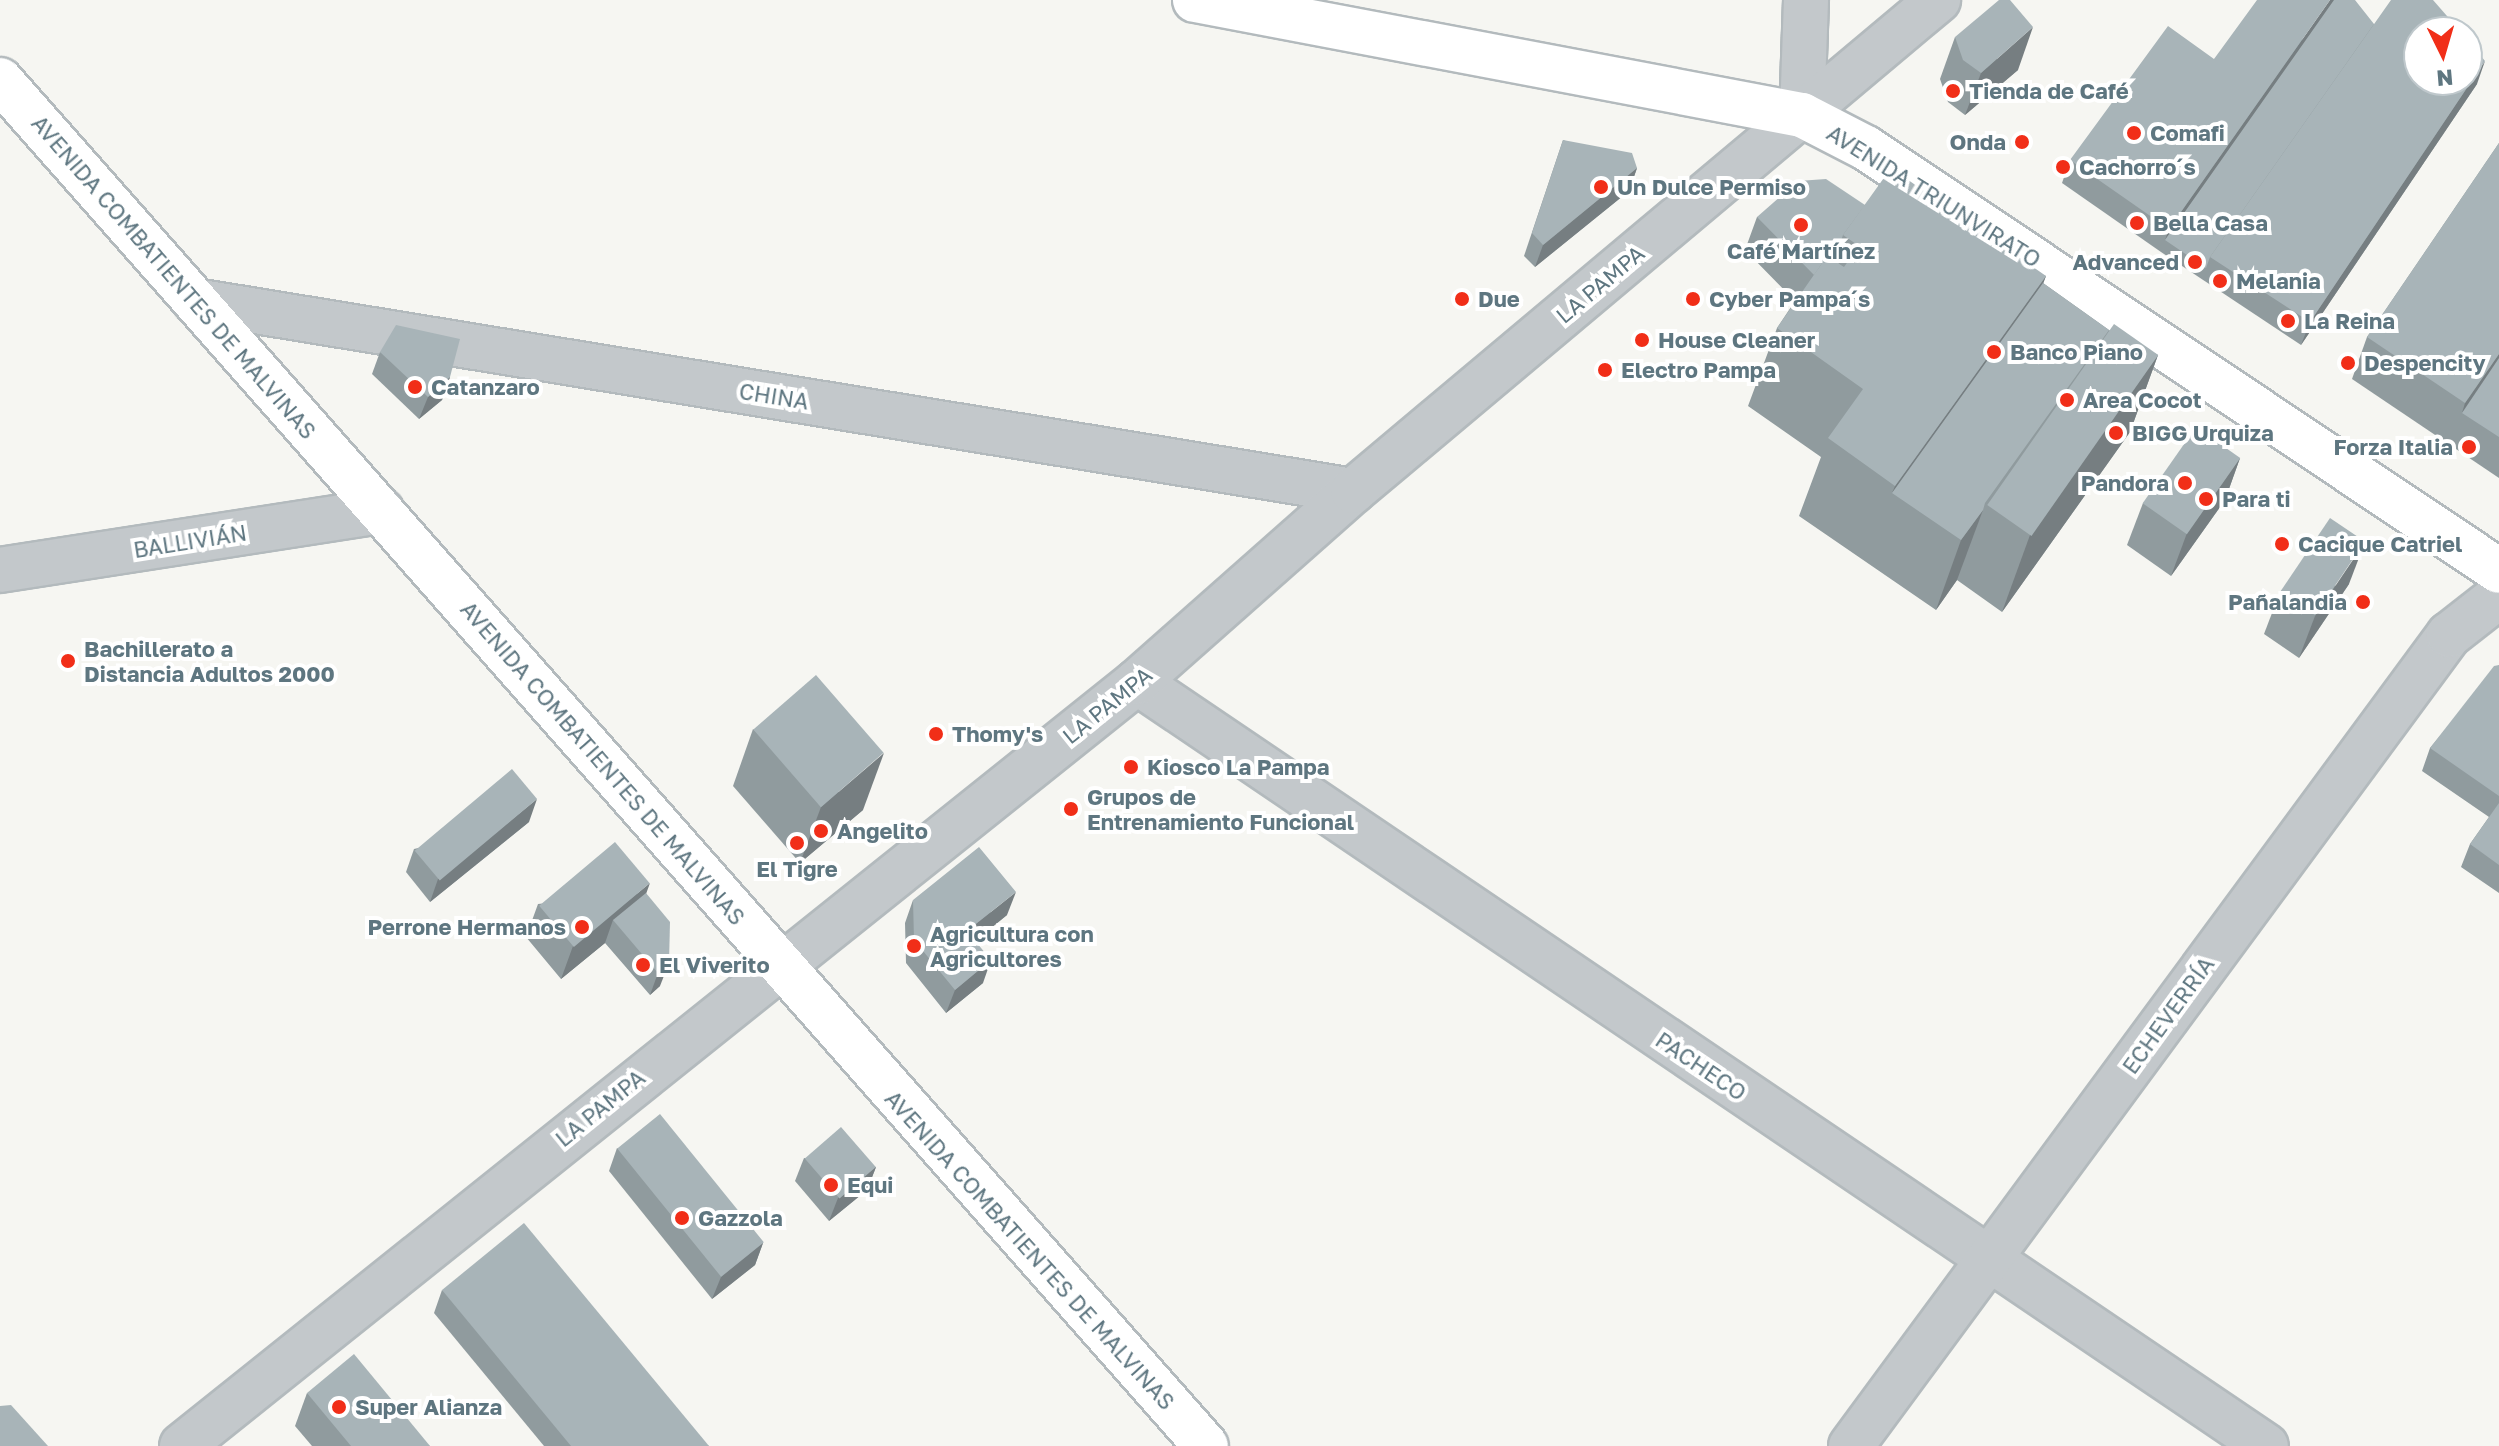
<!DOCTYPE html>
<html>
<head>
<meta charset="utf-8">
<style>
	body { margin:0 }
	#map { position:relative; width:2499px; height:1446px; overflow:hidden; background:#f6f6f2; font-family:"Golos Text",sans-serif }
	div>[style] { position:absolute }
	.roads { filter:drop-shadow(2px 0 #b3babd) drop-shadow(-2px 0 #b3babd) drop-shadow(0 2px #b3babd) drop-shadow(0 -2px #b3babd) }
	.minor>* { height:44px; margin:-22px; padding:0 22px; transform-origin:22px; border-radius:22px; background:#c3c8cb }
	.major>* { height:44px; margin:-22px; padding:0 22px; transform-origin:22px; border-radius:22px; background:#fff }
	.wall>* { inset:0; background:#909b9e }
	.shaded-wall>* { inset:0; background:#767e81 }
	.building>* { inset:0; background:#a8b4b8; transform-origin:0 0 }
	.dots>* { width:22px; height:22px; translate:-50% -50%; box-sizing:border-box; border:4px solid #fff; border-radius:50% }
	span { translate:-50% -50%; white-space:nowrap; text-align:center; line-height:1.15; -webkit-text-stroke:8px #fff; paint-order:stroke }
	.poi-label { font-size:22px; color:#5e7680; font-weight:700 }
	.left { translate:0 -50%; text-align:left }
	.right { translate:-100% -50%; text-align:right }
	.street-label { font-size:22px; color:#5e7680 }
	.north { position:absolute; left:2403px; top:16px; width:80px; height:80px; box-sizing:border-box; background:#fff; border:2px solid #bfc8cc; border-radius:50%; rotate:175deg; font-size:22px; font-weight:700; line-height:32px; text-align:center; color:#5e7680 }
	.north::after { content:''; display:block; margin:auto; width:28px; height:36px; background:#f12e18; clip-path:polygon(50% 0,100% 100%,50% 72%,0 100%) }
</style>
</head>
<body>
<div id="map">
	<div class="roads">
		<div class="minor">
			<div style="left:1802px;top:115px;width:115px;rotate:-88deg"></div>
			<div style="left:195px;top:301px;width:1173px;rotate:9.32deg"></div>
			<div style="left:0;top:570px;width:386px;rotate:-8.8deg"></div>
			<div style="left:1137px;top:682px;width:1363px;rotate:34.09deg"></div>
			<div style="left:182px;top:1446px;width:1223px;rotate:-38.66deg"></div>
			<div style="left:1137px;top:682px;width:288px;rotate:-41.5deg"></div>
			<div style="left:1353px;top:491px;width:764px;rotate:-40.01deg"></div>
			<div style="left:1851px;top:1446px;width:1008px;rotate:-53.6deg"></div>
			<div style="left:2449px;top:635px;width:63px;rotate:-38deg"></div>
		</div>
		<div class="major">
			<div style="left:1195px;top:0;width:618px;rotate:10.73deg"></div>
			<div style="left:1802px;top:115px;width:72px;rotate:27.3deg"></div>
			<div style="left:1866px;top:148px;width:761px;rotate:33.75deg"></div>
			<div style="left:0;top:80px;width:1822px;rotate:48.56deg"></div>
		</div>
	</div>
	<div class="wall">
		<div style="clip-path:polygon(2374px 24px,2477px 84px,2301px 345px,2161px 252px,2062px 183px,2070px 160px,2214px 59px)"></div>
		<div style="clip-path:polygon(1955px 37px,2018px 70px,1965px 115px,1948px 102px,1940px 79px)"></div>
		<div style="clip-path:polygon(1563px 140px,1637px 168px,1629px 191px,1535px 267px,1524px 256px)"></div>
		<div style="clip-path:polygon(2499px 143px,2499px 478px,2352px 379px,2367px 337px)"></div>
		<div style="clip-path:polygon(1865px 205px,2046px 276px,2043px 283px,2109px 330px,2158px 355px,2130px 432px,2002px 612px,1957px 580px,1936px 610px,1799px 516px,1821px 457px,1748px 406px,1777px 328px,1795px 301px,1745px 250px,1757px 217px)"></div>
		<div style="clip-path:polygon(380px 352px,450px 377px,442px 400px,419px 419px,372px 374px)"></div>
		<div style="clip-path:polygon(2240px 458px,2225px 500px,2171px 576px,2127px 545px,2143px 503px)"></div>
		<div style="clip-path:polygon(2349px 584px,2299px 658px,2264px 634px,2280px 592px)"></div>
		<div style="clip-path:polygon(2499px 665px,2499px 893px,2461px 867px,2470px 844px,2489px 817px,2422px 771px,2430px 748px)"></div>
		<div style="clip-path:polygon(753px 729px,863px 810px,800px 863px,733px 786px)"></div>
		<div style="clip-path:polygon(529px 822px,430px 902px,406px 872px,414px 849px)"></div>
		<div style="clip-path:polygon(646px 893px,660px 986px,650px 995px,605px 943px,561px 979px,526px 937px,538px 904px)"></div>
		<div style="clip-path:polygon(913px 900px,1007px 915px,975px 941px,983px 983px,946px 1013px,906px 963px,905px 923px)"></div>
		<div style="clip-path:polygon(617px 1148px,763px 1243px,755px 1265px,712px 1299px,609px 1171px)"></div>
		<div style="clip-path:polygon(804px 1158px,876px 1167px,867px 1190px,829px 1221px,795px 1181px)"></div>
		<div style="clip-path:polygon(442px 1290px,709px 1446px,544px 1446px,434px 1313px)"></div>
		<div style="clip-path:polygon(307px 1393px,430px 1446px,312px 1446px,295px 1426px)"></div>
	</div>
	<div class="shaded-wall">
		<div style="clip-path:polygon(2330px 0,2338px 0,2165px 240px,2169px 229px)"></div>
		<div style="clip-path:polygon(2033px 27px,2018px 70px,1965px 115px,1981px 73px)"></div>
		<div style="clip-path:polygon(2485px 61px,2477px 84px,2301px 345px,2310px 322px)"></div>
		<div style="clip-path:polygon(1637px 168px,1629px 191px,1535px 267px,1543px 245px)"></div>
		<div style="clip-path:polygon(2046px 276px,2017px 353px,1892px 493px,1895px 486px)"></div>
		<div style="clip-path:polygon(2499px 354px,2499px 374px,2462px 413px,2465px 403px)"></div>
		<div style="clip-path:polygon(2158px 355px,2130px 432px,2002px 612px,2030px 535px)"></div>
		<div style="clip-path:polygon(450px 377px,442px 400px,419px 419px,428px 397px)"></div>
		<div style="clip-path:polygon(2240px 458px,2225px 500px,2171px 576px,2187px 533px)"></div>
		<div style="clip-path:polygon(1983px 510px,1957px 580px,1936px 610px,1961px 540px)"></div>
		<div style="clip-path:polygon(2365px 542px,2349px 584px,2299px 658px,2315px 616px)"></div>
		<div style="clip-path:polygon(884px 753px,863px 810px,800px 863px,821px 807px)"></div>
		<div style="clip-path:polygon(537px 799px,529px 822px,430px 902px,438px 879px)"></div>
		<div style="clip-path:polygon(650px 883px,638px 916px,613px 920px,605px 943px,561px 979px,573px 946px)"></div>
		<div style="clip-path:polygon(1016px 892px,1007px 915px,959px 954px,967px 931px)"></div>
		<div style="clip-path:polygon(991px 960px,983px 983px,946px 1013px,955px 990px)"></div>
		<div style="clip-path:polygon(669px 963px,660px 986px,650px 995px,658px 973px)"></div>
		<div style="clip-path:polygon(876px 1167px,867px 1190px,829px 1221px,838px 1198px)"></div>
		<div style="clip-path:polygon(763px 1243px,755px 1265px,712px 1299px,721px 1277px)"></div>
	</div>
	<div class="building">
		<div style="clip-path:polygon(1999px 0,2010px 0,2033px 27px,1981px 73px,1963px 60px,1955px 37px)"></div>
		<div style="clip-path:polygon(2257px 0,2330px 0,2169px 229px,2070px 160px,2168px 26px,2214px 59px)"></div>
		<div style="clip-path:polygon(2334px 0,2355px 0,2374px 24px,2210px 257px,2206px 268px,2165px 240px)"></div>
		<div style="clip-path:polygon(2391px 0,2433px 0,2461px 32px,2419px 32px,2419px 80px,2467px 80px,2467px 39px,2485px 61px,2310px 322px,2210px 257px)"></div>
		<div style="clip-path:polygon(1563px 140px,1632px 153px,1637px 168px,1543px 245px,1532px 233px)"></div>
		<div style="clip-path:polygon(2499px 143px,2499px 354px,2465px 403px,2367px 337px)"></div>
		<div style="clip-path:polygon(1891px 168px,2046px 276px,1895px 486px,1828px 438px,1863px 389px,1777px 328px,1827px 256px,1844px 267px,1859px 246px,1843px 235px)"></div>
		<div style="clip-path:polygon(1826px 179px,1865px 205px,1843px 235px,1834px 261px,1827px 256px,1814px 275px,1757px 217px,1798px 181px)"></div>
		<div style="clip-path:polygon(2043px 283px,2109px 330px,1985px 503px,1983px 510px,1961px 540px,1892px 493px)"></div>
		<div style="left:2114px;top:324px;width:54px;height:221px;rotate:35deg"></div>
		<div style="clip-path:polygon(396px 325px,460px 339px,450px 377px,428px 397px,380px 352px)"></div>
		<div style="clip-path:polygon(2499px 358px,2499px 437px,2462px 413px)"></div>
		<div style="left:2196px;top:427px;width:54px;height:93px;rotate:35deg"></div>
		<div style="left:2330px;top:518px;width:42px;height:89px;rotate:34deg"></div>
		<div style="clip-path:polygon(2499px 665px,2499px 796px,2430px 748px,2494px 666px)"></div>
		<div style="left:816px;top:675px;width:103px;height:83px;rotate:49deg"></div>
		<div style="left:512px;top:769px;width:39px;height:127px;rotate:50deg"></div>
		<div style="clip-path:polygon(2499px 803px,2499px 865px,2470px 844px)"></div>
		<div style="left:615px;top:842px;width:54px;height:99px;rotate:50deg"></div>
		<div style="clip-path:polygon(979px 847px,1016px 892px,967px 931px,991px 960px,955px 990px,914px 940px,913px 900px)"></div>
		<div style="clip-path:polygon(646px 893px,670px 922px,669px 963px,658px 973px,613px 920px)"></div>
		<div style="left:660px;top:1114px;width:165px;height:55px;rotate:51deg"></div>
		<div style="left:841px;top:1127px;width:53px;height:48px;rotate:49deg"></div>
		<div style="clip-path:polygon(524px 1223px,709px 1446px,571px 1446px,442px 1290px)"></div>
		<div style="clip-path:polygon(354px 1354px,430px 1446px,351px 1446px,307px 1393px)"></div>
		<div style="clip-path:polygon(11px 1405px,48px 1446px,0 1446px,0 1406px)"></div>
	</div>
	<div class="dots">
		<div style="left:1953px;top:91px;background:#f12e18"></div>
		<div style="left:2134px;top:133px;background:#f12e18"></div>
		<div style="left:2022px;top:142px;background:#f12e18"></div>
		<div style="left:2063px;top:167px;background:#f12e18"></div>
		<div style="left:1601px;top:187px;background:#f12e18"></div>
		<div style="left:2137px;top:223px;background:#f12e18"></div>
		<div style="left:1801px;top:225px;background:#f12e18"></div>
		<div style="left:2195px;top:262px;background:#f12e18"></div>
		<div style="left:2220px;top:281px;background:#f12e18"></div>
		<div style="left:1462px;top:299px;background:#f12e18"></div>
		<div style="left:1693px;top:299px;background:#f12e18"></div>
		<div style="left:2288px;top:321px;background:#f12e18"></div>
		<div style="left:1642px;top:340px;background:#f12e18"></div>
		<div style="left:1994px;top:352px;background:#f12e18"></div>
		<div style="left:2348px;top:363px;background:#f12e18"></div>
		<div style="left:1605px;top:370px;background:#f12e18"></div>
		<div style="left:415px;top:387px;background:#f12e18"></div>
		<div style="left:2067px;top:400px;background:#f12e18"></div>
		<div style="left:2116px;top:433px;background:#f12e18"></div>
		<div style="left:2469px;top:447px;background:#f12e18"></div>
		<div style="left:2185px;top:483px;background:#f12e18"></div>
		<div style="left:2206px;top:499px;background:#f12e18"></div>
		<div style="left:2282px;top:544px;background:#f12e18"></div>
		<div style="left:2363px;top:602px;background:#f12e18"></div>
		<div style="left:68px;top:661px;background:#f12e18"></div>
		<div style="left:936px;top:734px;background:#f12e18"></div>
		<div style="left:1131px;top:767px;background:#f12e18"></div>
		<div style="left:1071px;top:809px;background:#f12e18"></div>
		<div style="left:821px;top:831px;background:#f12e18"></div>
		<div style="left:797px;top:843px;background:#f12e18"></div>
		<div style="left:582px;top:927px;background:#f12e18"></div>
		<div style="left:914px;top:946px;background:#f12e18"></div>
		<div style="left:643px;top:965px;background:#f12e18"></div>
		<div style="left:831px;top:1185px;background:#f12e18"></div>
		<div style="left:682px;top:1218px;background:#f12e18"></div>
		<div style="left:339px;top:1407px;background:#f12e18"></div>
	</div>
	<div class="poi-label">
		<span class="left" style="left:1969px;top:91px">Tienda de Café</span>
		<span class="left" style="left:2150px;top:133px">Comafi</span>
		<span class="right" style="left:2006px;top:142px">Onda</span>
		<span class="left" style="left:2079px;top:167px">Cachorro´s</span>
		<span class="left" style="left:1617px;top:187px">Un Dulce Permiso</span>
		<span class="left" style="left:2153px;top:223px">Bella Casa</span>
		<span style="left:1801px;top:251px">Café Martínez</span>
		<span class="right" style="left:2179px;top:262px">Advanced</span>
		<span class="left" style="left:2236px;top:281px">Melania</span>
		<span class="left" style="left:1478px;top:299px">Due</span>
		<span class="left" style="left:1709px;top:299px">Cyber Pampa´s</span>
		<span class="left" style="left:2304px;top:321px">La Reina</span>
		<span class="left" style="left:1658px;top:340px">House Cleaner</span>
		<span class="left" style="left:2010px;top:352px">Banco Piano</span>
		<span class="left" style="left:2364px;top:363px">Despencity</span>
		<span class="left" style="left:1621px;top:370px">Electro Pampa</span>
		<span class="left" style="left:431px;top:387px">Catanzaro</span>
		<span class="left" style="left:2083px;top:400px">Area Cocot</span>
		<span class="left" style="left:2132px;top:433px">BIGG Urquiza</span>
		<span class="right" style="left:2453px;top:447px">Forza Italia</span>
		<span class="right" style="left:2169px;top:483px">Pandora</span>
		<span class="left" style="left:2222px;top:499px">Para ti</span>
		<span class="left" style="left:2298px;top:544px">Cacique Catriel</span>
		<span class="right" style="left:2347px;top:602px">Pañalandia</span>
		<span class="left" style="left:84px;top:661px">Bachillerato a<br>Distancia Adultos 2000</span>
		<span class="left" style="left:952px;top:734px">Thomy's</span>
		<span class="left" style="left:1147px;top:767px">Kiosco La Pampa</span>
		<span class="left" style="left:1087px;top:809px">Grupos de<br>Entrenamiento Funcional</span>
		<span class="left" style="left:837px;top:831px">Angelito</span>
		<span style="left:797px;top:869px">El Tigre</span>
		<span class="right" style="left:566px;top:927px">Perrone Hermanos</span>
		<span class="left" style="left:930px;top:946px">Agricultura con<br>Agricultores</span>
		<span class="left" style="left:659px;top:965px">El Viverito</span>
		<span class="left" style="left:847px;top:1185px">Equi</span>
		<span class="left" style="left:698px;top:1218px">Gazzola</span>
		<span class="left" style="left:355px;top:1407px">Super Alianza</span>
	</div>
	<div class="street-label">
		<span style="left:1934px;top:196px;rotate:32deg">AVENIDA TRIUNVIRATO</span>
		<span style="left:174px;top:277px;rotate:49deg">AVENIDA COMBATIENTES DE MALVINAS</span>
		<span style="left:1600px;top:284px;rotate:-40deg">LA PAMPA</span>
		<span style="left:774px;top:396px;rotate:9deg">CHINA</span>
		<span style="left:190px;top:541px;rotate:-9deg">BALLIVIÁN</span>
		<span style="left:1107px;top:705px;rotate:-39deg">LA PAMPA</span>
		<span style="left:603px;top:763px;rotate:49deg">AVENIDA COMBATIENTES DE MALVINAS</span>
		<span style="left:2168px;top:1015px;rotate:-54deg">ECHEVERRÍA</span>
		<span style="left:1701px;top:1066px;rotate:34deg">PACHECO</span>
		<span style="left:600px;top:1108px;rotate:-39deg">LA PAMPA</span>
		<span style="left:1030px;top:1250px;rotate:48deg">AVENIDA COMBATIENTES DE MALVINAS</span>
	</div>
	<div class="north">N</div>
</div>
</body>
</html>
